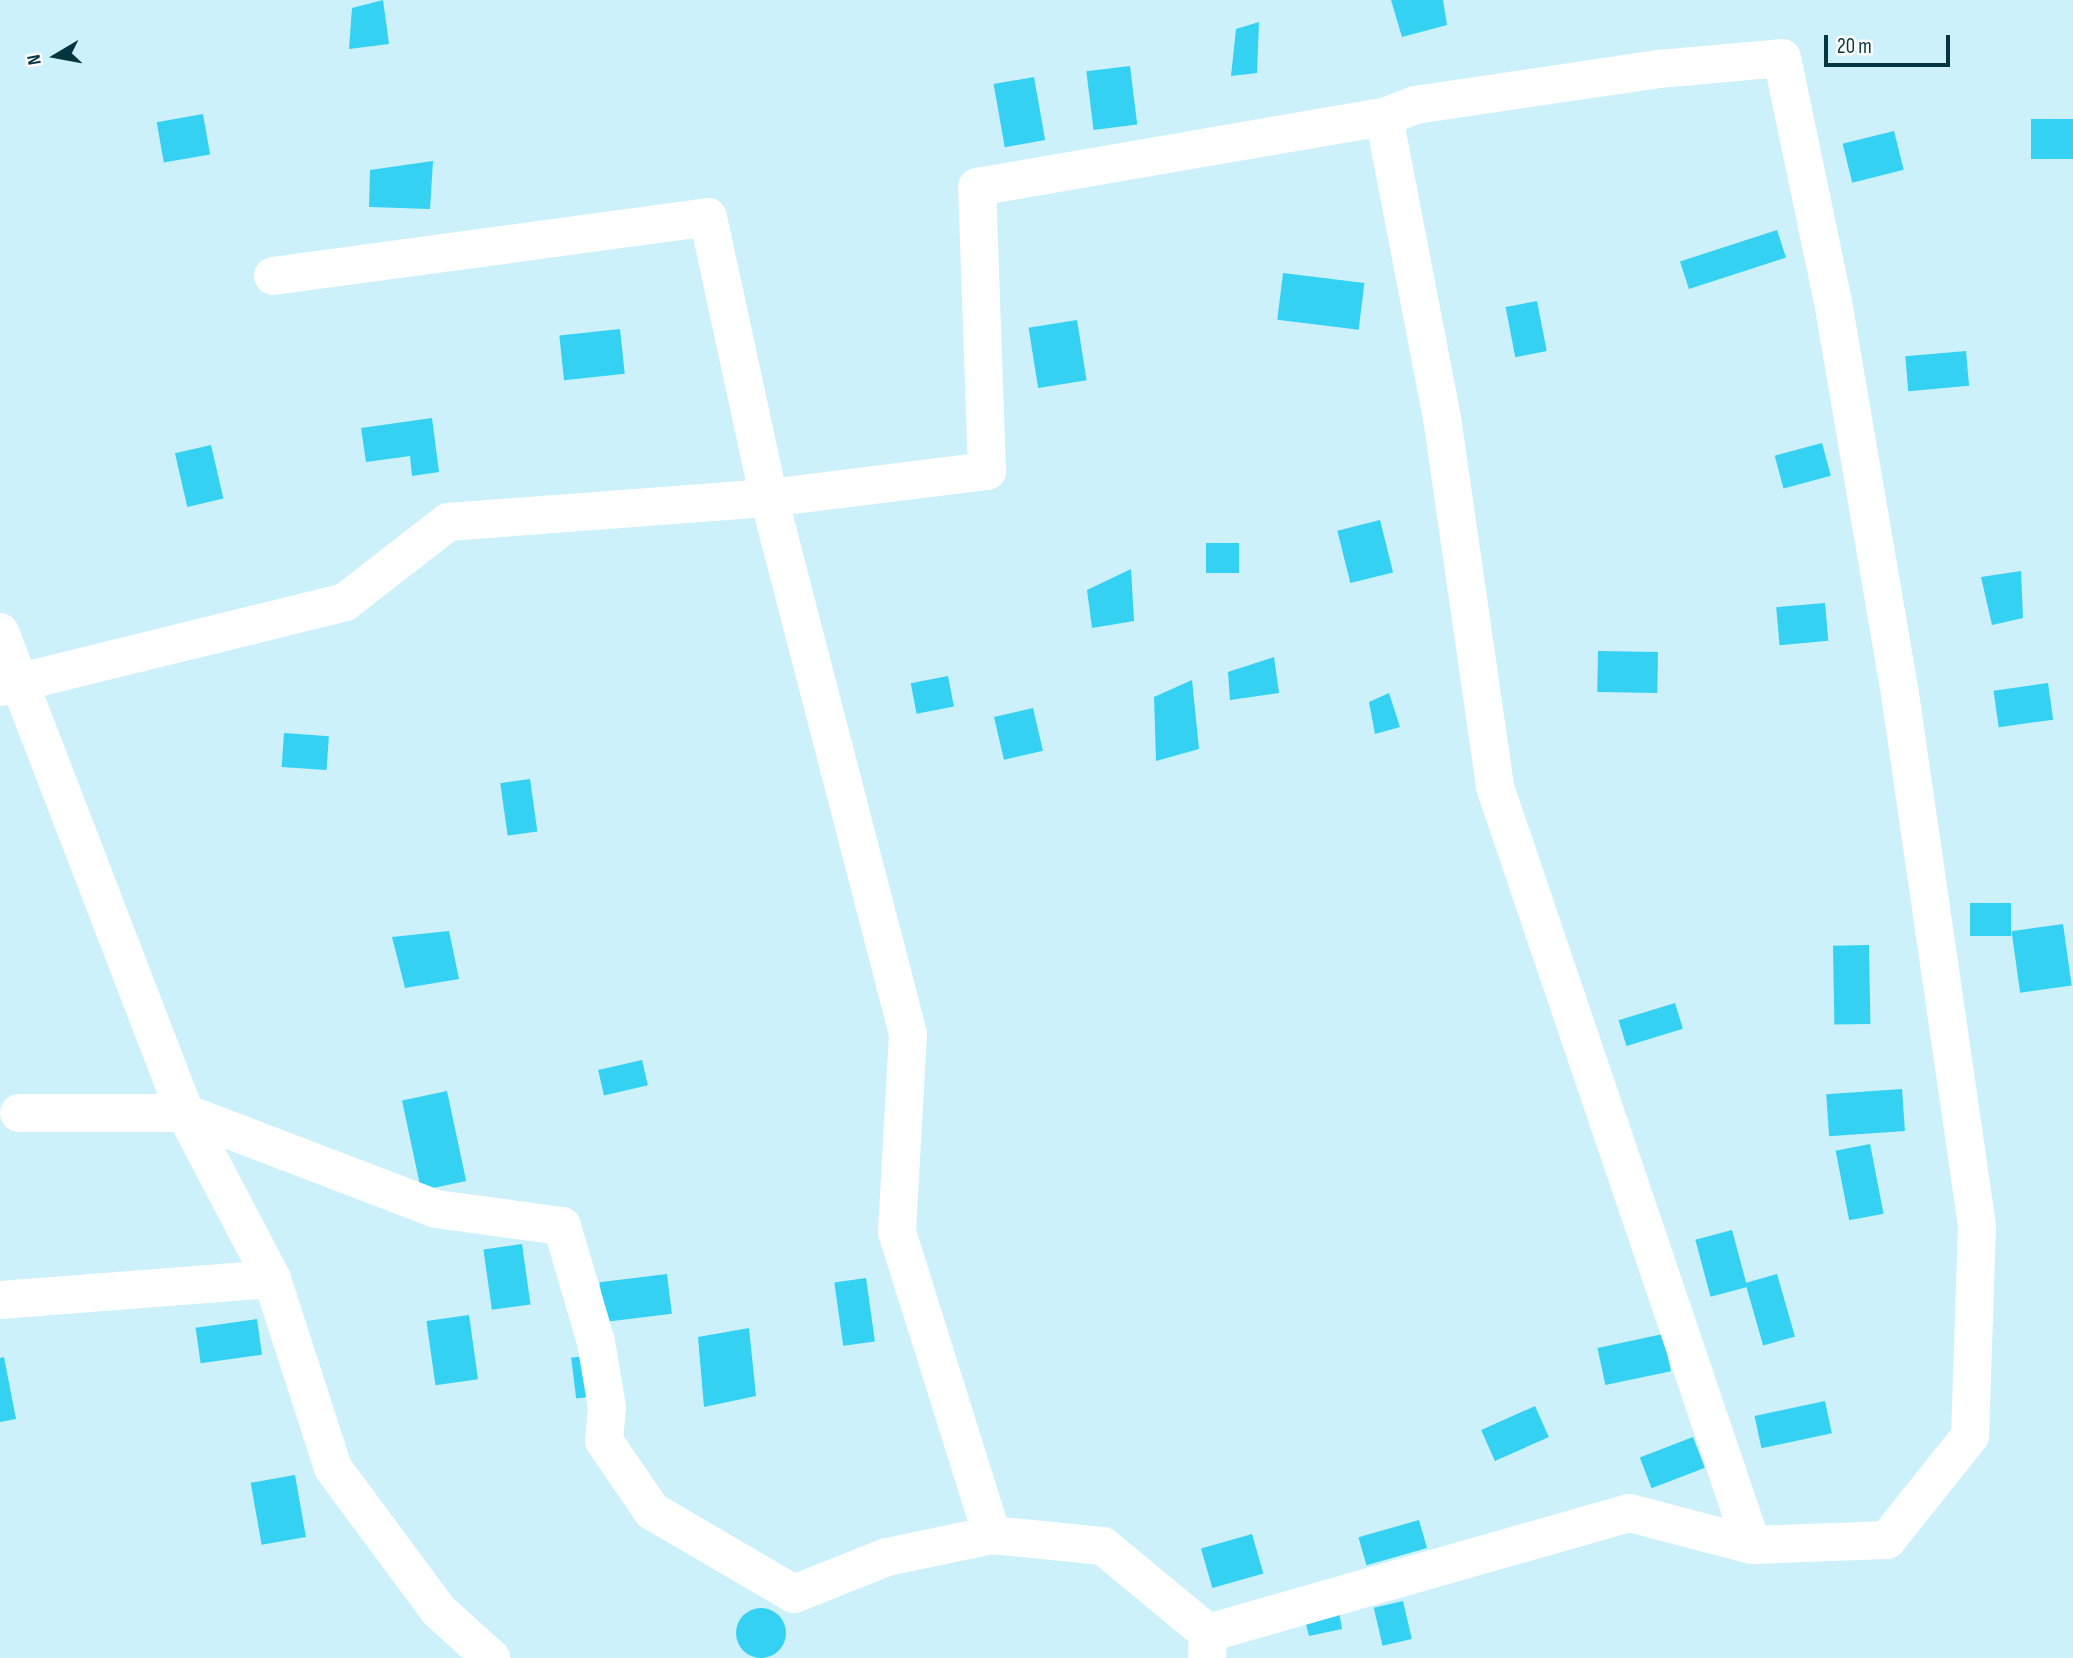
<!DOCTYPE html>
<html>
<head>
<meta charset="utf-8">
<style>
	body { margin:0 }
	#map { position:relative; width:2073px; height:1658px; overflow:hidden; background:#ccf1fb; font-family:"Sofia Sans Condensed",sans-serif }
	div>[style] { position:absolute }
	.building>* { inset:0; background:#35d1f3; transform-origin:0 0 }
	.round { border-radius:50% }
	.minor>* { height:38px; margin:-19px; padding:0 19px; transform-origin:19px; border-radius:19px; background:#fff }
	span { translate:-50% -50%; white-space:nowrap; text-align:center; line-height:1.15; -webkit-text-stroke:5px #fff; paint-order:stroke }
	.north { position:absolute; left:21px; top:21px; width:70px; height:70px; -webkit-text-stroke:5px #fff; paint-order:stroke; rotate:260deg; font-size:19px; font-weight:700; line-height:28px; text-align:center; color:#053540 }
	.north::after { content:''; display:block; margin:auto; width:24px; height:32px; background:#053540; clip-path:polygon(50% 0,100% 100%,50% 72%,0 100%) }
	.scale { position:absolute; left:1824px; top:35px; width:126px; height:32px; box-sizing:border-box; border:4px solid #053540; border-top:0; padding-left:9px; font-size:21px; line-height:24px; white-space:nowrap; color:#053540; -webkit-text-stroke:5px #fff; paint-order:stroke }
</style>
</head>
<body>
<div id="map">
	<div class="building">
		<div style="clip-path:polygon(383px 0,389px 44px,349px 49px,352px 8px)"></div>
		<div style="clip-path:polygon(1391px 0,1443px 0,1447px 25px,1402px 37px)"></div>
		<div style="clip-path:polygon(1259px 22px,1257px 73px,1231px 76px,1236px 29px)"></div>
		<div style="left:1130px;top:66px;width:59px;height:44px;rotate:83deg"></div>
		<div style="left:1034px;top:77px;width:64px;height:41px;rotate:80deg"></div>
		<div style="left:203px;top:114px;width:41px;height:47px;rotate:80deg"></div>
		<div style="left:2073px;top:119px;width:40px;height:42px;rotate:90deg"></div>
		<div style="left:1894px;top:131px;width:40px;height:53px;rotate:76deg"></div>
		<div style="clip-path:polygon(433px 161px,430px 209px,369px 207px,370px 170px)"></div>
		<div style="left:1777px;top:230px;width:29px;height:102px;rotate:72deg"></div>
		<div style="left:1283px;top:273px;width:82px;height:47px;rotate:7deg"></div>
		<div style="left:1537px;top:301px;width:51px;height:32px;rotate:79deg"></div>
		<div style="left:1077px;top:320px;width:61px;height:49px;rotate:81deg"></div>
		<div style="left:620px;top:329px;width:45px;height:61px;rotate:84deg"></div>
		<div style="left:1966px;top:351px;width:35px;height:61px;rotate:85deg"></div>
		<div style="clip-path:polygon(432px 418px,439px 472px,412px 476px,410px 456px,366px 462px,361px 428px)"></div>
		<div style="left:1822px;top:443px;width:34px;height:49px;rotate:75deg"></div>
		<div style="left:211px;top:445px;width:55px;height:37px;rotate:77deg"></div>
		<div style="left:1380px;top:520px;width:54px;height:44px;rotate:76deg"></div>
		<div style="left:1206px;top:543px;width:33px;height:30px"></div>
		<div style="clip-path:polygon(1131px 569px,1134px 621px,1092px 628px,1087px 590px)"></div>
		<div style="clip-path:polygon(2021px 571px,2023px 618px,1992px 625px,1981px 577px)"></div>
		<div style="left:1825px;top:603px;width:38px;height:49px;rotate:85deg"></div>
		<div style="left:1658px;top:652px;width:41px;height:60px;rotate:91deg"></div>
		<div style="clip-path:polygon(1274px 657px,1279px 693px,1230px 700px,1228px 672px)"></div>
		<div style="left:948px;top:676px;width:31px;height:38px;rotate:79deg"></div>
		<div style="clip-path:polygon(1192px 680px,1199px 749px,1156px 761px,1154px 697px)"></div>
		<div style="left:2048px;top:683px;width:37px;height:55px;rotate:82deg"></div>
		<div style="clip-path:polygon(1389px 693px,1400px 727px,1375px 734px,1369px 702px)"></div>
		<div style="left:1033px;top:708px;width:44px;height:40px;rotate:77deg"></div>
		<div style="left:284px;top:733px;width:45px;height:34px;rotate:4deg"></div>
		<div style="left:530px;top:779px;width:53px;height:30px;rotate:82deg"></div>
		<div style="left:1970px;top:903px;width:41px;height:33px"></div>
		<div style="left:2063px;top:924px;width:62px;height:52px;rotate:82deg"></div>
		<div style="clip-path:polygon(449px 931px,459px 979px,405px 988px,392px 937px)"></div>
		<div style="left:1869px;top:945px;width:79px;height:36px;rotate:89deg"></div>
		<div style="left:1675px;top:1003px;width:27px;height:59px;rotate:73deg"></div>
		<div style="left:642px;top:1060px;width:26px;height:45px;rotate:77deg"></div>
		<div style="left:1902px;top:1089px;width:42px;height:76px;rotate:86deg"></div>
		<div style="left:447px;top:1091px;width:92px;height:46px;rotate:78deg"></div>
		<div style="left:1870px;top:1144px;width:71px;height:35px;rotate:79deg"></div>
		<div style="left:1732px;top:1230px;width:59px;height:38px;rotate:75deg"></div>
		<div style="left:522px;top:1244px;width:61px;height:39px;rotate:82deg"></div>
		<div style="left:667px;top:1274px;width:40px;height:68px;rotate:83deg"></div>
		<div style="left:1777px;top:1274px;width:65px;height:33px;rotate:74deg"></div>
		<div style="left:866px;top:1278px;width:64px;height:32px;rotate:82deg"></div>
		<div style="left:469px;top:1315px;width:65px;height:43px;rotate:82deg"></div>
		<div style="left:257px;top:1319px;width:36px;height:62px;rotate:82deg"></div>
		<div style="clip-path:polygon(749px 1328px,756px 1396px,704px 1407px,698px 1337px)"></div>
		<div style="left:1663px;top:1334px;width:38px;height:67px;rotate:78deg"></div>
		<div style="left:594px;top:1355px;width:41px;height:23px;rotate:83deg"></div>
		<div style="clip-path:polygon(4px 1357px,16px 1419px,0 1422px,0 1358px)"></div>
		<div style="left:1825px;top:1401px;width:33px;height:72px;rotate:78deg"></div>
		<div style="left:1535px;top:1406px;width:34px;height:59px;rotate:66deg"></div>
		<div style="left:1693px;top:1437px;width:33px;height:57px;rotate:69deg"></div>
		<div style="left:295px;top:1475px;width:63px;height:45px;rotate:80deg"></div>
		<div style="left:1419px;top:1520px;width:29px;height:63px;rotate:74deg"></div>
		<div style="left:1252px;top:1534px;width:41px;height:53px;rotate:74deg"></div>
		<div style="clip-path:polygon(1334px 1582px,1342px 1629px,1309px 1636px,1298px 1593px)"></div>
		<div style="left:1403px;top:1601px;width:39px;height:30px;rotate:77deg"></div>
		<div class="round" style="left:736px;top:1608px;width:50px;height:50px"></div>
	</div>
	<div class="minor">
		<div style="left:1384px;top:117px;width:307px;rotate:79.1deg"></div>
		<div style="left:1442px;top:418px;width:373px;rotate:81.8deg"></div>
		<div style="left:1495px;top:787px;width:800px;rotate:71.27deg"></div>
		<div style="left:273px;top:276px;width:439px;rotate:-7.7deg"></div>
		<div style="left:708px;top:217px;width:288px;rotate:77.8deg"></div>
		<div style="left:769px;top:498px;width:554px;rotate:75.46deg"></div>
		<div style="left:908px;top:1034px;width:198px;rotate:93.2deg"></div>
		<div style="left:897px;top:1232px;width:318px;rotate:72.6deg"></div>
		<div style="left:0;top:632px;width:515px;rotate:68.96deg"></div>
		<div style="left:185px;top:1113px;width:187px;rotate:62.3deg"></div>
		<div style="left:272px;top:1279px;width:199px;rotate:72.1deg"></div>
		<div style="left:333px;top:1468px;width:177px;rotate:53.5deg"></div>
		<div style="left:438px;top:1610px;width:72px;rotate:42.2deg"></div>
		<div style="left:0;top:687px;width:355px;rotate:-13.8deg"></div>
		<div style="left:345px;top:602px;width:130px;rotate:-37.8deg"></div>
		<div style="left:448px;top:522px;width:322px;rotate:-4.3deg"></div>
		<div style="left:769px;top:498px;width:220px;rotate:-7.1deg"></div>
		<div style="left:987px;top:471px;width:284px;rotate:-92deg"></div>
		<div style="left:977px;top:187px;width:413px;rotate:-9.8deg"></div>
		<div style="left:1384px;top:117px;width:33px;rotate:-21deg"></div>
		<div style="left:1415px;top:105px;width:247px;rotate:-8.4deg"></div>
		<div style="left:1659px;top:69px;width:123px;rotate:-5.1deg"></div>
		<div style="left:1782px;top:58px;width:249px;rotate:78.2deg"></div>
		<div style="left:1833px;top:302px;width:398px;rotate:80.3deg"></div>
		<div style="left:1900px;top:694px;width:538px;rotate:81.76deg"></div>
		<div style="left:1977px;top:1226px;width:210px;rotate:91.9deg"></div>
		<div style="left:1970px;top:1436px;width:133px;rotate:128.6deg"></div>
		<div style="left:1887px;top:1540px;width:135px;rotate:177.9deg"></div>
		<div style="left:1752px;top:1545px;width:127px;rotate:-165.4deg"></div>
		<div style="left:1629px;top:1513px;width:438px;rotate:164.1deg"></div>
		<div style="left:19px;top:1113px;width:166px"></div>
		<div style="left:185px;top:1113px;width:269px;rotate:20.9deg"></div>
		<div style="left:436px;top:1209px;width:127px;rotate:7.7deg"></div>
		<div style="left:562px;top:1226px;width:121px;rotate:73.7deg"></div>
		<div style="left:596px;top:1342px;width:66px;rotate:80.4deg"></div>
		<div style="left:607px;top:1407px;width:34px;rotate:95deg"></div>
		<div style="left:604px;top:1441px;width:85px;rotate:55.6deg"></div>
		<div style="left:652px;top:1511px;width:164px;rotate:30.3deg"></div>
		<div style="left:794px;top:1594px;width:100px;rotate:-21.7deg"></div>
		<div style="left:887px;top:1557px;width:107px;rotate:-11.8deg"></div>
		<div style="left:992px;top:1535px;width:112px;rotate:5.7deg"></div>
		<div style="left:1103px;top:1546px;width:136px;rotate:39.6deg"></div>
		<div style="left:1208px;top:1633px;width:25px;rotate:92deg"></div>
		<div style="left:0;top:1300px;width:273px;rotate:-4.4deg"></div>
	</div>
	<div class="north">N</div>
	<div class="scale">20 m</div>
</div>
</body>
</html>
